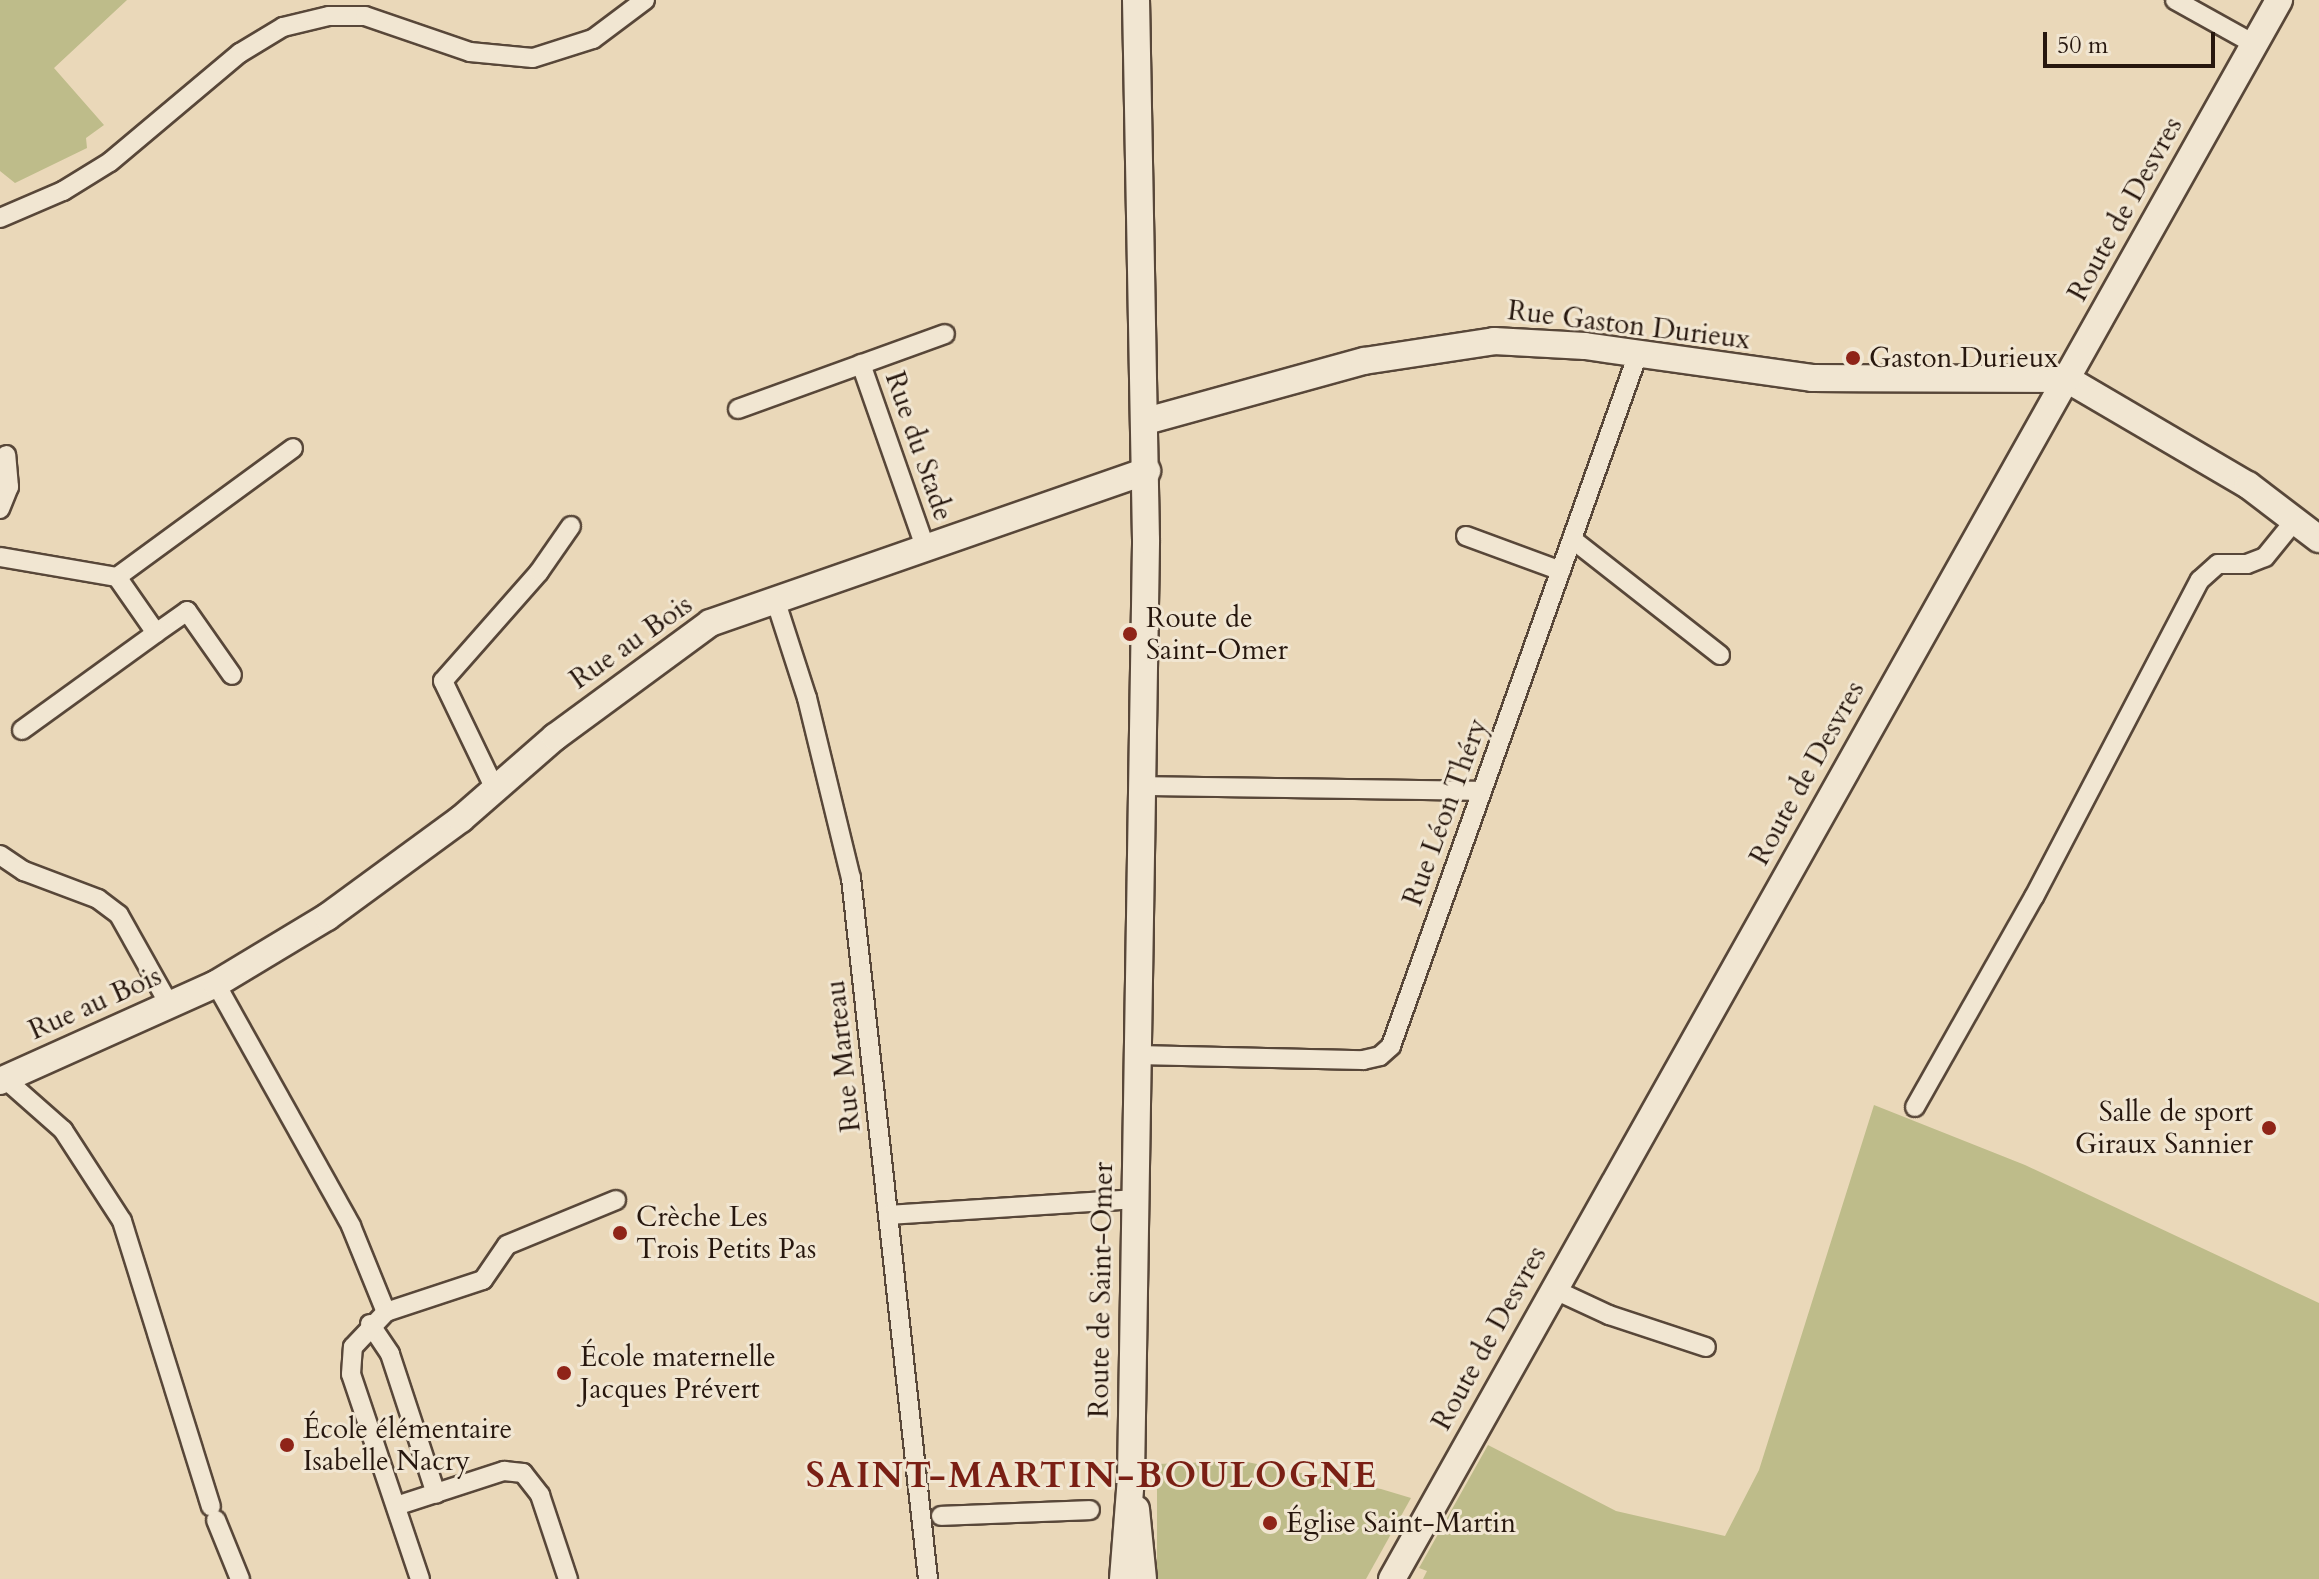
<!DOCTYPE html>
<html>
<head>
<meta charset="utf-8">
<style>
	body { margin:0 }
	#map { position:relative; width:2319px; height:1579px; overflow:hidden; background:#ead8b9; font-family:Cardo,serif }
	div>[style] { position:absolute }
	.green>* { inset:0; background:#bebc8a }
	.roads { filter:drop-shadow(2px 0 #584739) drop-shadow(-2px 0 #584739) drop-shadow(0 2px #584739) drop-shadow(0 -2px #584739) }
	.street>* { height:18px; margin:-9px; padding:0 9px; transform-origin:9px; border-radius:9px; background:#f1e6d2 }
	.secondary>* { height:26px; margin:-13px; padding:0 13px; transform-origin:13px; border-radius:13px; background:#f1e6d2 }
	.dots>* { width:22px; height:22px; translate:-50% -50%; box-sizing:border-box; border:4px solid #f1e6d2; border-radius:50% }
	span { translate:-50% -50%; white-space:nowrap; text-align:center; line-height:1.15; -webkit-text-stroke:6px #f1e6d2; paint-order:stroke }
	.street-label { font-size:28px; color:#27170e }
	.poi-label { font-size:28px; color:#27170e }
	.left { translate:0 -50%; text-align:left }
	.right { translate:-100% -50%; text-align:right }
	.district-label { font-size:36px; color:#7a1f14; font-weight:700; letter-spacing:2px }
	.scale { position:absolute; left:2043px; top:32px; width:172px; height:36px; box-sizing:border-box; border:4px solid #27170e; border-top:0; padding-left:10px; font-size:24px; line-height:28px; white-space:nowrap; color:#27170e; -webkit-text-stroke:6px #f1e6d2; paint-order:stroke }
</style>
</head>
<body>
<div id="map">
	<div class="green">
		<div style="clip-path:polygon(0 0,127px 0,54px 68px,104px 125px,86px 138px,87px 148px,15px 183px,0 171px)"></div>
		<div style="clip-path:polygon(1874px 1105px,2025px 1165px,2319px 1303px,2319px 1579px,1423px 1579px,1427px 1571px,1419px 1568px,1488px 1445px,1616px 1511px,1725px 1536px,1759px 1470px)"></div>
		<div style="clip-path:polygon(1242px 1461px,1381px 1489px,1411px 1498px,1366px 1579px,1157px 1579px,1157px 1464px)"></div>
	</div>
	<div class="roads">
		<div class="street">
			<div style="left:2175px;top:0;width:90px;rotate:29.1deg"></div>
			<div style="left:0;top:218px;width:69px;rotate:-23.2deg"></div>
			<div style="left:63px;top:191px;width:55px;rotate:-31.7deg"></div>
			<div style="left:110px;top:162px;width:170px;rotate:-40deg"></div>
			<div style="left:240px;top:53px;width:50px;rotate:-31.2deg"></div>
			<div style="left:283px;top:27px;width:47px;rotate:-13.4deg"></div>
			<div style="left:329px;top:16px;width:36px"></div>
			<div style="left:365px;top:16px;width:111px;rotate:18.9deg"></div>
			<div style="left:470px;top:52px;width:63px;rotate:5.4deg"></div>
			<div style="left:533px;top:58px;width:63px;rotate:-17.6deg"></div>
			<div style="left:593px;top:39px;width:65px;rotate:-36.9deg"></div>
			<div style="left:861px;top:364px;width:194px;rotate:70.7deg"></div>
			<div style="left:738px;top:409px;width:220px;rotate:-19.9deg"></div>
			<div style="left:0;top:509px;width:24px;rotate:-68deg"></div>
			<div style="left:9px;top:487px;width:32px;rotate:-95deg"></div>
			<div style="left:1466px;top:536px;width:101px;rotate:20.2deg"></div>
			<div style="left:1572px;top:539px;width:188px;rotate:38.1deg"></div>
			<div style="left:0;top:557px;width:119px;rotate:9.7deg"></div>
			<div style="left:117px;top:577px;width:218px;rotate:-36.2deg"></div>
			<div style="left:117px;top:577px;width:68px;rotate:55.1deg"></div>
			<div style="left:156px;top:633px;width:38px;rotate:-35deg"></div>
			<div style="left:187px;top:611px;width:78px;rotate:54.9deg"></div>
			<div style="left:775px;top:599px;width:104px;rotate:72.1deg"></div>
			<div style="left:807px;top:698px;width:185px;rotate:76.3deg"></div>
			<div style="left:851px;top:878px;width:705px;rotate:83.73deg"></div>
			<div style="left:22px;top:730px;width:165px;rotate:-35.9deg"></div>
			<div style="left:1141px;top:786px;width:341px;rotate:0.8deg"></div>
			<div style="left:495px;top:789px;width:120px;rotate:-115.7deg"></div>
			<div style="left:443px;top:681px;width:145px;rotate:-48.6deg"></div>
			<div style="left:539px;top:572px;width:56px;rotate:-55.2deg"></div>
			<div style="left:0;top:855px;width:29px;rotate:34deg"></div>
			<div style="left:24px;top:871px;width:79px;rotate:20.7deg"></div>
			<div style="left:98px;top:899px;width:26px;rotate:37deg"></div>
			<div style="left:119px;top:915px;width:104px;rotate:60.7deg"></div>
			<div style="left:216px;top:984px;width:277px;rotate:60.8deg"></div>
			<div style="left:351px;top:1226px;width:93px;rotate:67.9deg"></div>
			<div style="left:1137px;top:1055px;width:226px;rotate:1.3deg"></div>
			<div style="left:1363px;top:1060px;width:17px;rotate:-13deg"></div>
			<div style="left:1380px;top:1056px;width:15px;rotate:-42deg"></div>
			<div style="left:1391px;top:1046px;width:735px;rotate:-70.36deg"></div>
			<div style="left:4px;top:1078px;width:79px;rotate:41.4deg"></div>
			<div style="left:63px;top:1130px;width:108px;rotate:57deg"></div>
			<div style="left:122px;top:1221px;width:299px;rotate:72.7deg"></div>
			<div style="left:1915px;top:1107px;width:241px;rotate:-60.5deg"></div>
			<div style="left:2034px;top:897px;width:358px;rotate:-62.4deg"></div>
			<div style="left:2200px;top:580px;width:24px;rotate:-42deg"></div>
			<div style="left:2218px;top:564px;width:29px"></div>
			<div style="left:2247px;top:564px;width:19px;rotate:-21deg"></div>
			<div style="left:2265px;top:557px;width:49px;rotate:-50.8deg"></div>
			<div style="left:889px;top:1215px;width:247px;rotate:-3.7deg"></div>
			<div style="left:1553px;top:1289px;width:62px;rotate:24.9deg"></div>
			<div style="left:1609px;top:1315px;width:102px;rotate:18.3deg"></div>
			<div style="left:370px;top:1324px;width:36px;rotate:56deg"></div>
			<div style="left:390px;top:1354px;width:147px;rotate:71.8deg"></div>
			<div style="left:396px;top:1506px;width:114px;rotate:-18deg"></div>
			<div style="left:504px;top:1471px;width:19px;rotate:6deg"></div>
			<div style="left:523px;top:1473px;width:28px;rotate:52deg"></div>
			<div style="left:540px;top:1495px;width:89px;rotate:71.6deg"></div>
			<div style="left:941px;top:1516px;width:149px;rotate:-2.3deg"></div>
			<div style="left:216px;top:1520px;width:64px;rotate:67.9deg"></div>
			<div style="left:420px;top:1579px;width:216px;rotate:-108.6deg"></div>
			<div style="left:351px;top:1374px;width:27px;rotate:-86deg"></div>
			<div style="left:353px;top:1347px;width:48px;rotate:-46.7deg"></div>
			<div style="left:386px;top:1312px;width:102px;rotate:-18.3deg"></div>
			<div style="left:483px;top:1280px;width:42px;rotate:-55.6deg"></div>
			<div style="left:507px;top:1245px;width:118px;rotate:-22.4deg"></div>
		</div>
		<div class="secondary">
			<div style="left:2067px;top:379px;width:210px;rotate:30.4deg"></div>
			<div style="left:2248px;top:485px;width:89px;rotate:37.3deg"></div>
			<div style="left:1146px;top:421px;width:226px;rotate:-15.4deg"></div>
			<div style="left:1364px;top:361px;width:132px;rotate:-8.7deg"></div>
			<div style="left:1494px;top:341px;width:91px;rotate:3.1deg"></div>
			<div style="left:1585px;top:346px;width:229px;rotate:8deg"></div>
			<div style="left:1812px;top:378px;width:255px;rotate:0.2deg"></div>
			<div style="left:0;top:1081px;width:237px;rotate:-24.2deg"></div>
			<div style="left:216px;top:984px;width:130px;rotate:-31.1deg"></div>
			<div style="left:327px;top:917px;width:166px;rotate:-36.2deg"></div>
			<div style="left:461px;top:819px;width:125px;rotate:-41.1deg"></div>
			<div style="left:555px;top:737px;width:192px;rotate:-36.3deg"></div>
			<div style="left:710px;top:623px;width:463px;rotate:-19.2deg"></div>
			<div style="left:1136px;top:1509px;width:70px;rotate:84.3deg"></div>
			<div style="left:1123px;top:1579px;width:101px;rotate:-85.5deg"></div>
			<div style="left:1131px;top:1478px;width:938px;rotate:-89.08deg"></div>
			<div style="left:1146px;top:540px;width:540px;rotate:-91.06deg"></div>
			<div style="left:1392px;top:1579px;width:1811px;rotate:-60.67deg"></div>
		</div>
	</div>
	<div class="dots">
		<div style="left:1853px;top:358px;background:#8f2418"></div>
		<div style="left:1130px;top:634px;background:#8f2418"></div>
		<div style="left:2269px;top:1128px;background:#8f2418"></div>
		<div style="left:620px;top:1233px;background:#8f2418"></div>
		<div style="left:564px;top:1373px;background:#8f2418"></div>
		<div style="left:287px;top:1445px;background:#8f2418"></div>
		<div style="left:1270px;top:1523px;background:#8f2418"></div>
	</div>
	<div class="street-label">
		<span style="left:2125px;top:209px;rotate:-61deg">Route de Desvres</span>
		<span style="left:1629px;top:325px;rotate:7deg">Rue Gaston Durieux</span>
		<span style="left:919px;top:446px;rotate:71deg">Rue du Stade</span>
		<span style="left:631px;top:642px;rotate:-35deg">Rue au Bois</span>
		<span style="left:1807px;top:773px;rotate:-61deg">Route de Desvres</span>
		<span style="left:1445px;top:812px;rotate:-70deg">Rue Léon Théry</span>
		<span style="left:95px;top:1003px;rotate:-24deg">Rue au Bois</span>
		<span style="left:843px;top:1056px;rotate:-96deg">Rue Marteau</span>
		<span style="left:1101px;top:1290px;rotate:-89deg">Route de Saint-Omer</span>
		<span style="left:1489px;top:1338px;rotate:-61deg">Route de Desvres</span>
	</div>
	<div class="poi-label">
		<span class="left" style="left:1869px;top:358px">Gaston Durieux</span>
		<span class="left" style="left:1146px;top:634px">Route de<br>Saint-Omer</span>
		<span class="right" style="left:2253px;top:1128px">Salle de sport<br>Giraux Sannier</span>
		<span class="left" style="left:636px;top:1233px">Crèche Les<br>Trois Petits Pas</span>
		<span class="left" style="left:580px;top:1373px">École maternelle<br>Jacques Prévert</span>
		<span class="left" style="left:303px;top:1445px">École élémentaire<br>Isabelle Nacry</span>
		<span class="left" style="left:1286px;top:1523px">Église Saint-Martin</span>
	</div>
	<div class="district-label">
		<span style="left:1092px;top:1476px">SAINT-MARTIN-BOULOGNE</span>
	</div>
	<div class="scale">50 m</div>
</div>
</body>
</html>
